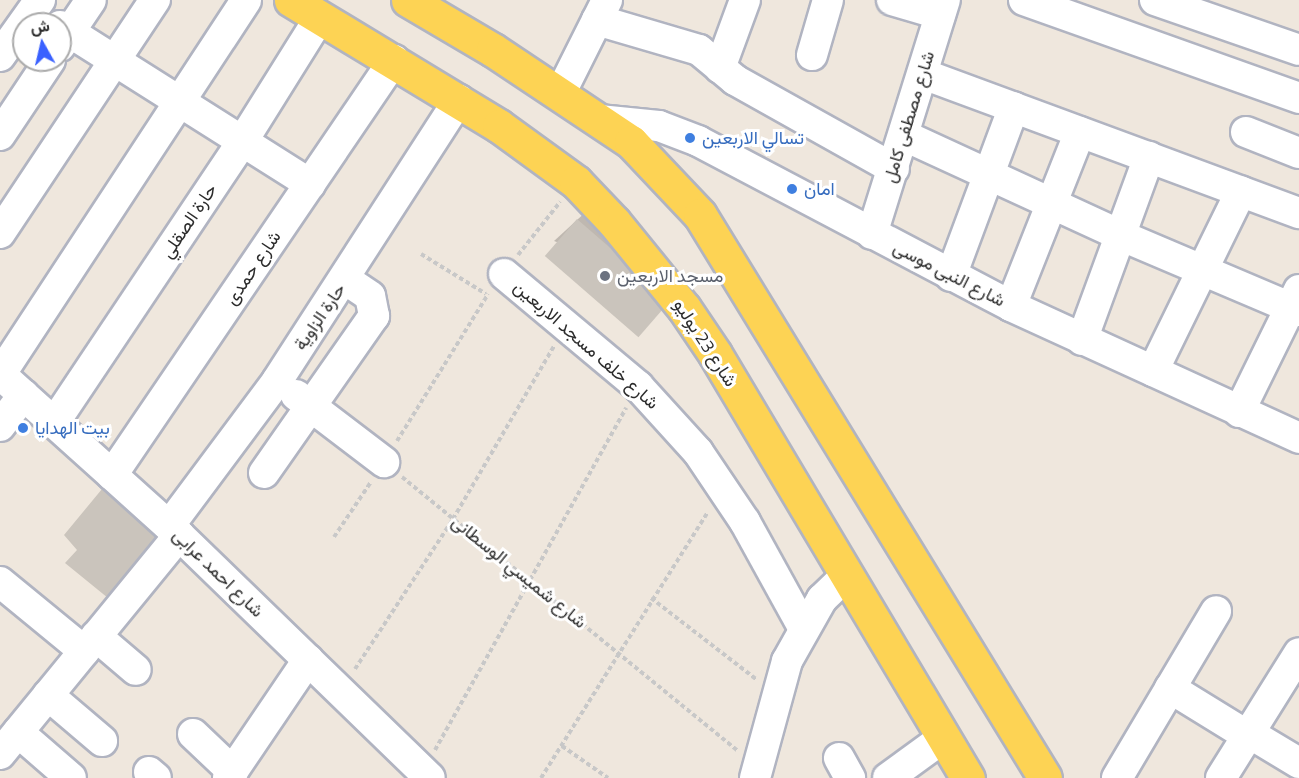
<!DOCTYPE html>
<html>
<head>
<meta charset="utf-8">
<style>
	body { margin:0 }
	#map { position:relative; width:1299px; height:778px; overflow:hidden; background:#efe7dd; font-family:"Titillium Web",Vazirmatn,sans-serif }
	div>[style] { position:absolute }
	.shadow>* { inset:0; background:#0003 }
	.building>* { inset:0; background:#cac4bc; transform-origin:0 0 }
	.path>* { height:4px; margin-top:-2px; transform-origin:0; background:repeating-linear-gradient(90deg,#c8c8c8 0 4.5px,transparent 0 7.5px) }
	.roads { filter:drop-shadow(2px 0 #b1b4c1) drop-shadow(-2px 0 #b1b4c1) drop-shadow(0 2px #b1b4c1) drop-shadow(0 -2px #b1b4c1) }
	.minor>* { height:30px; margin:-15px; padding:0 15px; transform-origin:15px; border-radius:15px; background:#fff }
	.major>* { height:33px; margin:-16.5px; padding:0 16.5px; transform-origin:16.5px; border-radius:16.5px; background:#fdd354 }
	.dots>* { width:16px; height:16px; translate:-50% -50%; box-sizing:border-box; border:3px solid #fff; border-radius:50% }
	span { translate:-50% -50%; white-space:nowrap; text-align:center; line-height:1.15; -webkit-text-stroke:6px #fff; paint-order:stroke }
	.street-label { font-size:18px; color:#2c2c2c }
	.shop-label { font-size:18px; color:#366cbe }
	.left { translate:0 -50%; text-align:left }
	.worship-label { font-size:18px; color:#5b616d }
	.north { position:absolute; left:12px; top:12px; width:60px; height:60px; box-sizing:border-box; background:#fff; border:2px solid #ababab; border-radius:50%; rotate:352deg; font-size:16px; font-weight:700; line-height:24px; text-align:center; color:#2c2c2c }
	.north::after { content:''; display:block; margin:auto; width:21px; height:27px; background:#3a61ff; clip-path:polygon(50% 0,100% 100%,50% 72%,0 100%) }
</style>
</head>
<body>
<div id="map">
	<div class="shadow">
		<div style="clip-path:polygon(589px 209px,681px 288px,554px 241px)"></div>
		<div style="clip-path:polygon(114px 479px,171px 525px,79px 549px,66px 535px)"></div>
	</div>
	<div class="building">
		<div style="left:577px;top:219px;width:124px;height:49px;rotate:41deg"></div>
		<div style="clip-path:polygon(102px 489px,160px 537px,108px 598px,65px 563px,77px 550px,64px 535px)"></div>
	</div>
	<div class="path">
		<div style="left:421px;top:254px;width:76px;rotate:31.6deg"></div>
		<div style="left:518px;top:255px;width:68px;rotate:-51.6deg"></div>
		<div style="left:397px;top:441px;width:173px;rotate:-58.2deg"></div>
		<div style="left:402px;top:477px;width:434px;rotate:39.2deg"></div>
		<div style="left:334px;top:537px;width:66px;rotate:-56.1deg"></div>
		<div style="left:651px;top:598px;width:134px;rotate:37.7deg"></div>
		<div style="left:355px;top:669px;width:179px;rotate:-56.8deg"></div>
		<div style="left:453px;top:519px;width:200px;rotate:-59.7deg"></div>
		<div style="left:562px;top:746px;width:56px;rotate:34.8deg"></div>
		<div style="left:435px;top:750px;width:392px;rotate:-60.8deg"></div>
		<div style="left:541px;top:778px;width:314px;rotate:-57.9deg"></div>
	</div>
	<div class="roads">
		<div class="minor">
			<div style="left:892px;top:0;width:50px;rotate:16.3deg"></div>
			<div style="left:1024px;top:0;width:292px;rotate:19.6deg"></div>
			<div style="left:1155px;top:0;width:152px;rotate:19.1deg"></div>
			<div style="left:597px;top:20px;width:106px;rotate:16.4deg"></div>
			<div style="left:699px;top:50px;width:47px;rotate:39.8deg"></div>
			<div style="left:735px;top:80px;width:182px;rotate:29.2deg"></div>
			<div style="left:60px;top:26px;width:296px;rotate:32.3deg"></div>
			<div style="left:60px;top:46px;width:55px;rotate:-56deg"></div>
			<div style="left:812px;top:55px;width:57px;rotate:-73.8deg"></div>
			<div style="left:0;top:56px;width:69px;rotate:-54.5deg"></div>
			<div style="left:720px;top:68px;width:72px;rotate:-69.8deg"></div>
			<div style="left:923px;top:74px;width:401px;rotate:20.3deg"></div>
			<div style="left:560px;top:94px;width:105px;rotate:-63.4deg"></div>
			<div style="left:599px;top:120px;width:60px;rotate:5.7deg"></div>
			<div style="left:659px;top:126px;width:42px;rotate:21deg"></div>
			<div style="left:698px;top:141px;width:354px;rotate:27.8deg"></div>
			<div style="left:1011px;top:306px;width:317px;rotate:24.6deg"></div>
			<div style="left:1246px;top:132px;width:57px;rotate:21.6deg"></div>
			<div style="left:0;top:135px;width:90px;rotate:-56.3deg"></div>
			<div style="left:905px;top:136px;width:239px;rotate:24.7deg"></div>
			<div style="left:1122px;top:236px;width:192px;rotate:23deg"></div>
			<div style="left:0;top:233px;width:280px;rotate:-56.4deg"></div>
			<div style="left:872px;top:234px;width:245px;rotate:-72.7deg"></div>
			<div style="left:504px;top:274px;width:175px;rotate:39.9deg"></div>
			<div style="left:638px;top:386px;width:89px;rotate:47.7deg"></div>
			<div style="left:698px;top:452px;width:84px;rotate:56.1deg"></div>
			<div style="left:745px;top:522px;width:120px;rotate:61.1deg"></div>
			<div style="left:951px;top:276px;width:180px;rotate:-69.6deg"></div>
			<div style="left:1011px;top:306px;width:187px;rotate:-68.4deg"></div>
			<div style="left:1082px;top:340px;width:195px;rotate:-69.9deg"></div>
			<div style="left:1153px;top:371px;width:200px;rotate:-63.9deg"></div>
			<div style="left:0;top:374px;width:241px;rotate:42deg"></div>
			<div style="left:179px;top:535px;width:349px;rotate:44.1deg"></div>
			<div style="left:0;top:375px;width:448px;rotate:-56.7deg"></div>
			<div style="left:296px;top:395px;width:111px;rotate:37.3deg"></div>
			<div style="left:1239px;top:412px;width:136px;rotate:-63.8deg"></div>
			<div style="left:54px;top:423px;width:338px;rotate:-56.2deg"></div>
			<div style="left:242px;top:142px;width:147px;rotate:-58deg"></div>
			<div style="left:0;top:426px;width:39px;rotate:-53deg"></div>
			<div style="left:264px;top:473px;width:192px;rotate:-55deg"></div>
			<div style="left:374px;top:316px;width:20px;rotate:-101deg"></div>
			<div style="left:370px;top:296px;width:30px;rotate:-146deg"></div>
			<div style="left:112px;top:475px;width:502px;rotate:-55.8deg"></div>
			<div style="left:169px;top:526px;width:181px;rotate:-53.3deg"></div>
			<div style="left:277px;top:381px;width:335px;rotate:-57.1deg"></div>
			<div style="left:0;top:582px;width:109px;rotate:39.4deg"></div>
			<div style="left:96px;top:636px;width:52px;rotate:40.4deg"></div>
			<div style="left:1170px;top:688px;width:92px;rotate:31.6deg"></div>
			<div style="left:48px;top:695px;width:71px;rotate:40.4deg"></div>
			<div style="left:18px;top:732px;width:70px;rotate:41deg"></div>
			<div style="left:1249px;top:733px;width:58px;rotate:31deg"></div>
			<div style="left:193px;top:734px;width:55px;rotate:43.5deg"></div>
			<div style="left:0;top:754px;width:283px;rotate:-50.7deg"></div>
			<div style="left:839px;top:758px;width:23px;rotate:61deg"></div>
			<div style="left:149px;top:772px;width:9px;rotate:41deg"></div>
			<div style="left:228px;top:778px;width:143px;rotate:-55.9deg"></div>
			<div style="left:755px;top:778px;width:121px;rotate:-74.7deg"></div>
			<div style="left:787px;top:661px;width:71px;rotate:-60.6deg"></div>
			<div style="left:822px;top:599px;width:35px;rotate:-44deg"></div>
			<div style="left:888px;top:778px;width:68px;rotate:-36deg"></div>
			<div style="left:1117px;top:778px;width:194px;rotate:-59.3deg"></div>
			<div style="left:1221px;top:778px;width:147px;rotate:-58deg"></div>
		</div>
		<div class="major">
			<div style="left:291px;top:0;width:243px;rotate:31.2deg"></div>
			<div style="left:499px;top:126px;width:95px;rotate:36deg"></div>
			<div style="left:576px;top:182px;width:55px;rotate:46.5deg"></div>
			<div style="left:614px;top:222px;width:111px;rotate:50.9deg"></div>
			<div style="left:684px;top:308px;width:55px;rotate:56deg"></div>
			<div style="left:715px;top:354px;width:494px;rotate:59.2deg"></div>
			<div style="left:408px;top:0;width:99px;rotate:30.5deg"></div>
			<div style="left:493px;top:50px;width:166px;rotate:33.7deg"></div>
			<div style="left:631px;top:142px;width:100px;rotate:46.6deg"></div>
			<div style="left:700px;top:215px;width:660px;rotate:58.5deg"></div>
		</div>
	</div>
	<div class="dots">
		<div style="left:690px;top:138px;background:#3f7fe0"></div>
		<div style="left:792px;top:189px;background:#3f7fe0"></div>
		<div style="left:605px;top:276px;background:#6b7280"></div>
		<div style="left:23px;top:428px;background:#3f7fe0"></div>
	</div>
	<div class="street-label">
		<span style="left:909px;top:117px;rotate:-73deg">شارع مصطفى كامل</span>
		<span style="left:189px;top:221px;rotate:-56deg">حارة الصقلي</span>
		<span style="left:253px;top:268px;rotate:-56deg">شارع حمدى</span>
		<span style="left:949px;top:274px;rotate:27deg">شارع النبى موسى</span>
		<span style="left:320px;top:317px;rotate:-56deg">حارة الزاوية</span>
		<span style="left:705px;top:343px;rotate:57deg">شارع 23 يوليو</span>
		<span style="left:586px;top:345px;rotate:41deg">شارع خلف مسجد الاربعين</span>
		<span style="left:519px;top:572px;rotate:39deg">شارع شميسي الوسطانى</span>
		<span style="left:218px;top:573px;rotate:44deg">شارع احمد عرابى</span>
	</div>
	<div class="shop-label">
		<span class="left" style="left:702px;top:138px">تسالي الاربعين</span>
		<span class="left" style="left:804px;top:189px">امان</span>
		<span class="left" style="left:35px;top:428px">بيت الهدايا</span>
	</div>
	<div class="worship-label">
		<span class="left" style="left:617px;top:276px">مسجد الاربعين</span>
	</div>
	<div class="north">ش</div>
</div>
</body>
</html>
